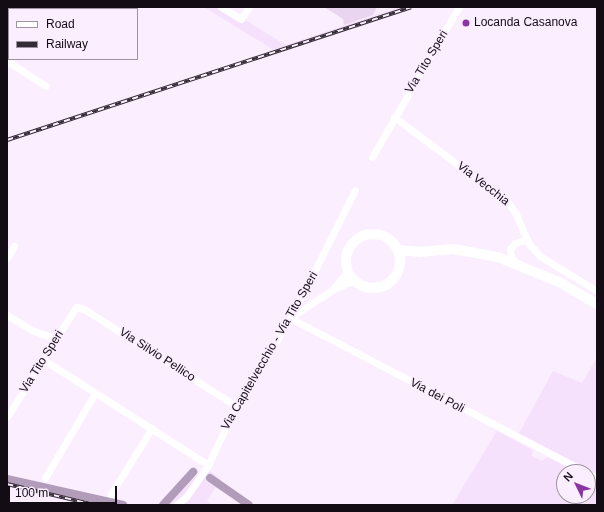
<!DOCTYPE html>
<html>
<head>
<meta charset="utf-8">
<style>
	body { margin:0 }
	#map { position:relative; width:604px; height:512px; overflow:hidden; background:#fbeeff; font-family:Arial,sans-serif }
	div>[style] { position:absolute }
	.built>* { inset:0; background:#f6e1fc }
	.green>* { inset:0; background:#ead5f1 }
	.canal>* { height:8px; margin:-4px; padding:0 4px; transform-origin:4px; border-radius:4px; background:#b19cb9 }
	.minor>* { height:7px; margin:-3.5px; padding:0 3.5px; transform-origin:3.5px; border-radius:3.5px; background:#fff }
	.secondary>* { height:10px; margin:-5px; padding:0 5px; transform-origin:5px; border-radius:5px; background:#fff }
	.secondary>.ring { margin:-5px; padding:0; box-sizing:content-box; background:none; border:10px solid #fff; border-radius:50% }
	.rail>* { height:3.5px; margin-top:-1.75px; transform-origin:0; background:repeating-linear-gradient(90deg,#fbeeff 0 6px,#332b35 0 12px); box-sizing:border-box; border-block:1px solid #332b35 }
	.dots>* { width:11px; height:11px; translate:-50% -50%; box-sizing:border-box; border:2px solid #fbeeff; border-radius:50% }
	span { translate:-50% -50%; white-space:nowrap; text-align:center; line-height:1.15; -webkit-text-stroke:4px #fbeeff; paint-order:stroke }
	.poi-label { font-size:12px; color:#130c15 }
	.left { translate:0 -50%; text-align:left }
	.street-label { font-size:12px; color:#130c15 }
	.frame { position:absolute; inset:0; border:8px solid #130c15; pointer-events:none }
	.legend { position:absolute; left:8px; top:8px; width:130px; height:52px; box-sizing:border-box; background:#fbeeff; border:1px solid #9e94a1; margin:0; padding:5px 7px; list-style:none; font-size:12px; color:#130c15 }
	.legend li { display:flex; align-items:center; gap:8px; height:20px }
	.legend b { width:20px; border:1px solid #9e94a1 }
	.north { position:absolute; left:556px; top:464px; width:40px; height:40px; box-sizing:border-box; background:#fbeeff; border:1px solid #9e94a1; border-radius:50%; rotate:313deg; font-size:11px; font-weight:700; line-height:16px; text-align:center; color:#130c15 }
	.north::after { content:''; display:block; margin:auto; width:14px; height:18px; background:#8a35a3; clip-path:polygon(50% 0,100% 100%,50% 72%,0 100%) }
	.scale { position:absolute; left:8px; top:486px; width:109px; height:18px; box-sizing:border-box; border:2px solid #130c15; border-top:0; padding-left:5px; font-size:12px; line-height:14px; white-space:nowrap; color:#130c15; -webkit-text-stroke:3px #fbeeff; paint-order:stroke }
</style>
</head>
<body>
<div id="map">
	<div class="built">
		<div style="clip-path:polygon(204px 7px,224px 7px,286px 45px,399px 7px,418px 7px,279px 53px)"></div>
		<div style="clip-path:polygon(597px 357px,597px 476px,518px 435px,553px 371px,582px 383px)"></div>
		<div style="clip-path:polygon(497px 431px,533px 450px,532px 456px,542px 461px,547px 457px,576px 472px,564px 472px,564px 496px,588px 496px,588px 478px,597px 483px,597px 505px,452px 505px)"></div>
		<div style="clip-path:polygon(208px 470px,221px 479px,207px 501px,213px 505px,162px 505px,200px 473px,205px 476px)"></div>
	</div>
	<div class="green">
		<div style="clip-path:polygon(324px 7px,377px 7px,373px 15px,344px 25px,343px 19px)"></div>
	</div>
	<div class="canal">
		<div style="left:210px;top:478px;width:47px;rotate:34.7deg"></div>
		<div style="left:7px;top:479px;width:119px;rotate:12.6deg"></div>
		<div style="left:163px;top:505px;width:45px;rotate:-47.7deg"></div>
	</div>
	<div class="minor">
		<div style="left:221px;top:7px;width:23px;rotate:31deg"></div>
		<div style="left:241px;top:19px;width:14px;rotate:-56deg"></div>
		<div style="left:7px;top:61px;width:46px;rotate:32.7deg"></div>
		<div style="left:394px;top:117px;width:141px;rotate:36.6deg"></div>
		<div style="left:507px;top:201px;width:16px;rotate:55deg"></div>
		<div style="left:516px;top:214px;width:33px;rotate:67deg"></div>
		<div style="left:529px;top:244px;width:16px;rotate:47deg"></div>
		<div style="left:540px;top:256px;width:67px;rotate:31.6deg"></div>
		<div style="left:372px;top:157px;width:173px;rotate:-59.9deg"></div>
		<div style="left:7px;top:258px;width:14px;rotate:-60deg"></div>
		<div style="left:516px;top:263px;width:9px;rotate:-126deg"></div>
		<div style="left:511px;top:256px;width:7px;rotate:-98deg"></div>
		<div style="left:510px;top:249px;width:8px;rotate:-50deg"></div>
		<div style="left:515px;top:243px;width:13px;rotate:-18deg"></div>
		<div style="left:334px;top:288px;width:22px;rotate:-51deg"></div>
		<div style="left:7px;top:315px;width:31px;rotate:31deg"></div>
		<div style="left:34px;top:331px;width:23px;rotate:20deg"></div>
		<div style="left:291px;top:317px;width:51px;rotate:-33.1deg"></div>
		<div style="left:334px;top:289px;width:22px;rotate:-24deg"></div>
		<div style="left:290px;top:318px;width:334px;rotate:27.5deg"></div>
		<div style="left:44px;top:360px;width:195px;rotate:32.6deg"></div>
		<div style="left:7px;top:417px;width:130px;rotate:-57.9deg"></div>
		<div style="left:76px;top:307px;width:8px;rotate:14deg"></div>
		<div style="left:84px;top:309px;width:180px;rotate:32.5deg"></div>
		<div style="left:588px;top:473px;width:10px;rotate:29deg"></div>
		<div style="left:45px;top:478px;width:99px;rotate:-59.5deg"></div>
		<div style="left:111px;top:494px;width:78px;rotate:-58.2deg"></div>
		<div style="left:176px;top:505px;width:13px;rotate:-39deg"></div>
		<div style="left:186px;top:497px;width:39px;rotate:-55deg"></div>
		<div style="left:208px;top:465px;width:65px;rotate:-64.6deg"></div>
		<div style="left:236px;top:406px;width:110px;rotate:-58.3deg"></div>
		<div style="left:294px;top:312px;width:136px;rotate:-63.4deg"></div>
	</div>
	<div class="secondary">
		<div class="ring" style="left:346px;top:234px;width:44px;height:44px"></div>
		<div style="left:398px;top:250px;width:21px;rotate:5deg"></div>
		<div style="left:419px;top:252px;width:34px;rotate:-5deg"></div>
		<div style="left:453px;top:249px;width:46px;rotate:10.1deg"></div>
		<div style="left:498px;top:257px;width:66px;rotate:22.3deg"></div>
		<div style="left:559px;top:282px;width:44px;rotate:30.1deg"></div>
	</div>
	<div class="rail">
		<div style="left:7px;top:140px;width:425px;rotate:-18.2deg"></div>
		<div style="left:7px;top:484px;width:90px;rotate:13.4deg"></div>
	</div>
	<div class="dots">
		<div style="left:466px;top:23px;background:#8a35a3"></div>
	</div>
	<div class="poi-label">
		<span class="left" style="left:474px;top:23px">Locanda Casanova</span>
	</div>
	<div class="street-label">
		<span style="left:427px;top:62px;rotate:-59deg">Via Tito Speri</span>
		<span style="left:483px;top:184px;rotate:38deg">Via Vecchia</span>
		<span style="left:270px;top:351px;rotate:-60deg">Via Capitelvecchio - Via Tito Speri</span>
		<span style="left:157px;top:355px;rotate:33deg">Via Silvio Pellico</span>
		<span style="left:42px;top:362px;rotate:-58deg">Via Tito Speri</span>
		<span style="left:437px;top:396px;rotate:28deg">Via dei Poli</span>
	</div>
	<div class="frame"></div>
	<ul class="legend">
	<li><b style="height:5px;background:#fff"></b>Road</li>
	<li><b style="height:5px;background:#332b35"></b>Railway</li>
	</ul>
	<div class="north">N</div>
	<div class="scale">100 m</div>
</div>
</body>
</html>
